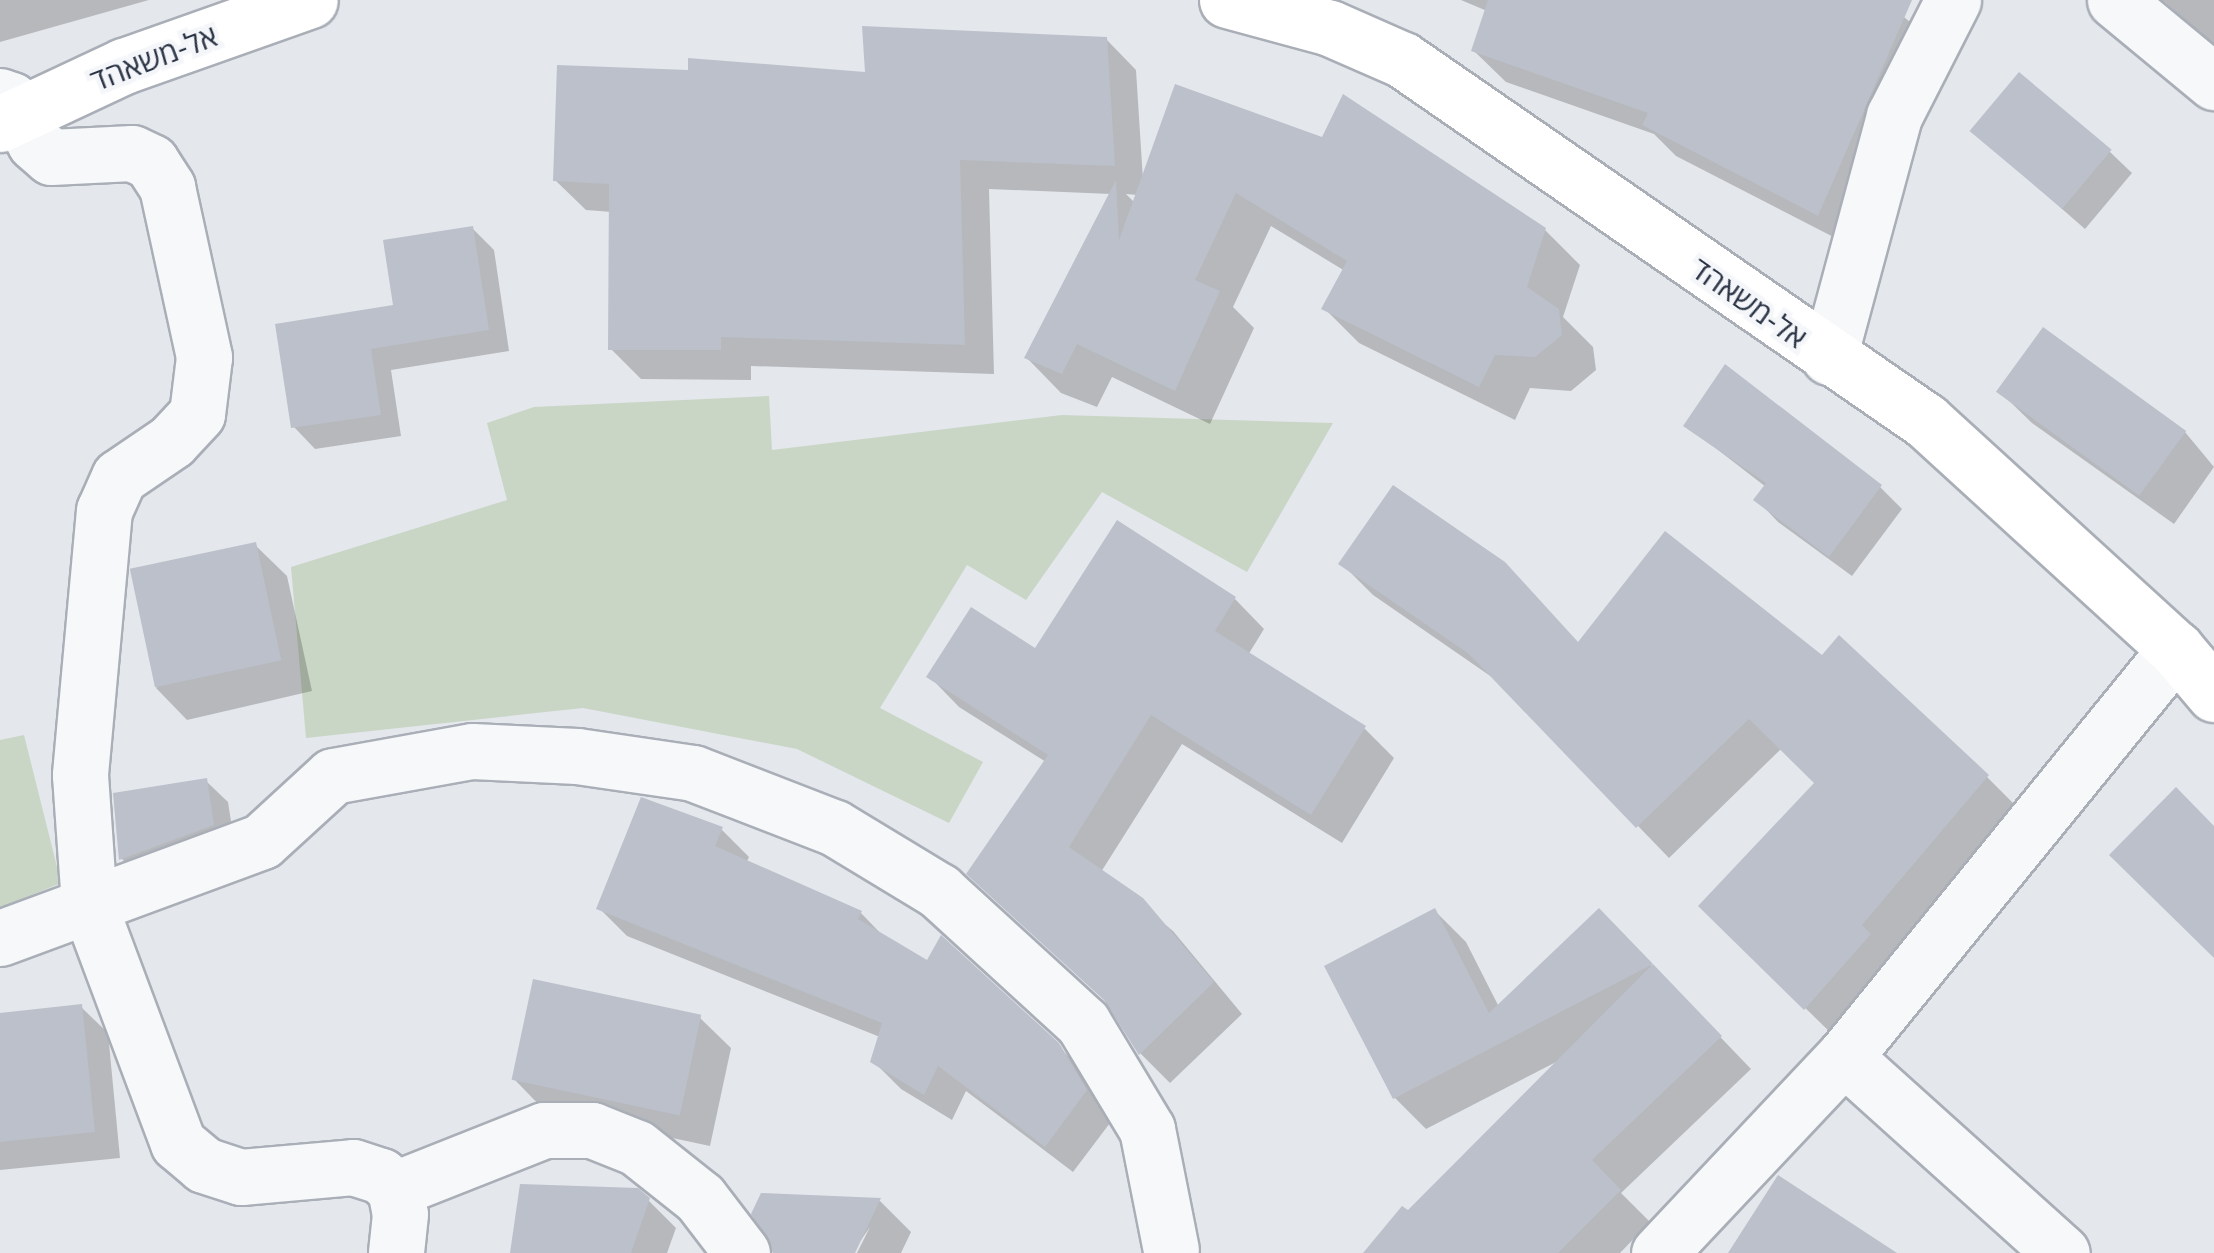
<!DOCTYPE html>
<html>
<head>
<meta charset="utf-8">
<style>
	body { margin:0 }
	#map { position:relative; width:2214px; height:1253px; overflow:hidden; background:#e4e7ec; font-family:"Open Sans",Heebo,sans-serif }
	div>[style] { position:absolute }
	.green>* { inset:0; background:#c9d6c5 }
	.shadow>* { inset:0; background:#0003 }
	.building>* { inset:0; background:#bbc0ca; transform-origin:0 0 }
	.roads { filter:drop-shadow(2px 0 #a9aeb7) drop-shadow(-2px 0 #a9aeb7) drop-shadow(0 2px #a9aeb7) drop-shadow(0 -2px #a9aeb7) }
	.street>* { height:55px; margin:-27.5px; padding:0 27.5px; transform-origin:27.5px; border-radius:27.5px; background:#f7f8fa }
	.secondary>* { height:55px; margin:-27.5px; padding:0 27.5px; transform-origin:27.5px; border-radius:27.5px; background:#fff }
	span { translate:-50% -50%; white-space:nowrap; text-align:center; line-height:1.15; -webkit-text-stroke:9px #f4f6f9; paint-order:stroke }
	.street-label { font-size:30px; color:#2b3445 }
</style>
</head>
<body>
<div id="map">
	<div class="green">
		<div style="clip-path:polygon(769px 396px,772px 450px,1062px 415px,1333px 423px,1247px 572px,1102px 492px,1026px 600px,967px 565px,880px 708px,983px 762px,949px 823px,797px 749px,583px 708px,306px 738px,291px 567px,507px 500px,487px 423px,534px 407px)"></div>
		<div style="clip-path:polygon(24px 735px,61px 883px,0 908px,0 740px)"></div>
	</div>
	<div class="shadow">
		<div style="clip-path:polygon(0 0,149px 0,0 42px)"></div>
		<div style="clip-path:polygon(1461px 0,1883px 0,1937px 44px,1849px 245px,1676px 156px,1654px 134px,1506px 82px,1474px 51px,1487px 11px)"></div>
		<div style="clip-path:polygon(2146px 0,2214px 0,2214px 46px,2165px 2px)"></div>
		<div style="clip-path:polygon(evenodd,1106px 39px,1136px 70px,1143px 180px,1545px 230px,1580px 265px,1563px 317px,1593px 347px,1596px 370px,1571px 391px,1530px 388px,1515px 420px,1359px 343px,1324px 308px,1345px 271px,1271px 226px,1233px 307px,1254px 328px,1210px 424px,1112px 377px,1097px 407px,1061px 393px,1027px 358px,1111px 194px,989px 189px,994px 374px,751px 366px,751px 380px,641px 379px,611px 349px,612px 212px,586px 210px,555px 180px,868px 75px,1106px 39px,1126px 194px,1138px 195px,1135px 203px,1126px 194px)"></div>
		<div style="clip-path:polygon(1973px 131px,2110px 152px,2132px 173px,2085px 229px)"></div>
		<div style="clip-path:polygon(472px 228px,494px 250px,509px 351px,391px 370px,401px 436px,315px 449px,294px 427px)"></div>
		<div style="clip-path:polygon(2000px 392px,2185px 432px,2214px 467px,2174px 524px,2032px 423px)"></div>
		<div style="clip-path:polygon(1687px 426px,1880px 487px,1902px 509px,1852px 576px,1778px 522px,1757px 500px,1766px 487px)"></div>
		<div style="clip-path:polygon(255px 545px,287px 576px,312px 691px,187px 720px,156px 688px)"></div>
		<div style="clip-path:polygon(1342px 564px,1579px 645px,1822px 658px,1987px 777px,2018px 808px,1837px 1039px,1701px 906px,1817px 783px,1782px 748px,1669px 858px,1499px 682px,1373px 595px)"></div>
		<div style="clip-path:polygon(1235px 599px,1264px 629px,1248px 655px,1364px 728px,1394px 758px,1342px 843px,1182px 744px,1101px 872px,1173px 931px,1242px 1014px,1170px 1083px,1141px 1054px,1110px 1005px,1046px 762px,959px 707px,930px 677px)"></div>
		<div style="clip-path:polygon(206px 781px,228px 802px,235px 847px,143px 881px,122px 859px,115px 795px)"></div>
		<div style="clip-path:polygon(721px 829px,749px 857px,746px 863px,861px 913px,886px 939px,1057px 1045px,1086px 1074px,1113px 1119px,1073px 1172px,966px 1091px,952px 1120px,901px 1089px,873px 1061px,880px 1037px,627px 936px,599px 908px)"></div>
		<div style="clip-path:polygon(1435px 911px,1466px 942px,1499px 1007px,1630px 943px,1751px 1069px,1621px 1193px,1650px 1222px,1620px 1253px,1367px 1253px,1560px 1060px,1426px 1129px,1395px 1098px,1328px 967px)"></div>
		<div style="clip-path:polygon(81px 1007px,108px 1033px,120px 1158px,0 1170px,0 1015px)"></div>
		<div style="clip-path:polygon(699px 1017px,731px 1048px,710px 1146px,545px 1111px,514px 1079px)"></div>
		<div style="clip-path:polygon(763px 1196px,880px 1201px,911px 1232px,901px 1253px,857px 1253px,870px 1227px,852px 1253px,773px 1253px)"></div>
		<div style="clip-path:polygon(648px 1200px,676px 1228px,667px 1253px,512px 1253px)"></div>
	</div>
	<div class="building">
		<div style="clip-path:polygon(1488px 0,1912px 0,1818px 216px,1642px 125px,1648px 113px,1471px 51px)"></div>
		<div style="clip-path:polygon(862px 26px,1107px 37px,1115px 166px,960px 160px,965px 345px,721px 337px,721px 350px,608px 350px,609px 184px,553px 181px,557px 65px,688px 70px,688px 58px,865px 72px)"></div>
		<div style="left:2019px;top:72px;width:121px;height:77px;rotate:40deg"></div>
		<div style="clip-path:polygon(1175px 84px,1322px 137px,1343px 94px,1546px 228px,1527px 287px,1559px 309px,1562px 335px,1535px 357px,1495px 355px,1479px 387px,1321px 309px,1347px 261px,1236px 193px,1195px 280px,1220px 291px,1175px 391px,1077px 344px,1062px 374px,1024px 358px,1116px 180px,1119px 240px)"></div>
		<div style="clip-path:polygon(473px 226px,489px 330px,371px 349px,381px 415px,291px 428px,275px 324px,393px 305px,383px 240px)"></div>
		<div style="left:2043px;top:327px;width:177px;height:80px;rotate:36deg"></div>
		<div style="clip-path:polygon(1725px 364px,1882px 485px,1829px 557px,1753px 500px,1766px 483px,1683px 426px)"></div>
		<div style="clip-path:polygon(1393px 485px,1505px 562px,1578px 642px,1665px 531px,1822px 655px,1839px 635px,1989px 775px,1862px 925px,1871px 934px,1804px 1010px,1698px 906px,1814px 783px,1749px 719px,1636px 828px,1469px 654px,1338px 564px)"></div>
		<div style="clip-path:polygon(1117px 520px,1236px 597px,1215px 631px,1366px 726px,1311px 815px,1151px 715px,1069px 847px,1143px 898px,1214px 982px,1139px 1055px,1104px 1000px,966px 874px,1048px 755px,926px 677px,971px 607px,1035px 648px)"></div>
		<div style="left:256px;top:542px;width:121px;height:129px;rotate:78deg"></div>
		<div style="clip-path:polygon(207px 778px,214px 825px,119px 860px,113px 793px)"></div>
		<div style="clip-path:polygon(2176px 787px,2214px 826px,2214px 958px,2109px 855px)"></div>
		<div style="clip-path:polygon(641px 797px,723px 827px,715px 846px,862px 911px,858px 919px,927px 960px,941px 935px,1059px 1043px,1087px 1090px,1045px 1147px,938px 1066px,924px 1095px,870px 1062px,882px 1023px,596px 909px)"></div>
		<div style="clip-path:polygon(1435px 908px,1489px 1013px,1599px 908px,1653px 964px,1393px 1099px,1324px 966px)"></div>
		<div style="clip-path:polygon(1653px 964px,1722px 1036px,1592px 1160px,1621px 1190px,1558px 1253px,1363px 1253px,1402px 1206px,1408px 1210px)"></div>
		<div style="left:533px;top:979px;width:172px;height:103px;rotate:12deg"></div>
		<div style="clip-path:polygon(82px 1004px,95px 1132px,0 1142px,0 1013px)"></div>
		<div style="clip-path:polygon(1778px 1175px,1897px 1253px,1728px 1253px)"></div>
		<div style="clip-path:polygon(520px 1184px,638px 1188px,650px 1198px,631px 1253px,510px 1253px)"></div>
		<div style="clip-path:polygon(761px 1193px,881px 1198px,855px 1253px,773px 1253px,751px 1214px)"></div>
	</div>
	<div class="roads">
		<div class="street">
			<div style="left:2115px;top:0;width:129px;rotate:39.6deg"></div>
			<div style="left:0;top:96px;width:12px;rotate:20deg"></div>
			<div style="left:11px;top:100px;width:49px;rotate:60.8deg"></div>
			<div style="left:35px;top:143px;width:21px;rotate:41deg"></div>
			<div style="left:51px;top:157px;width:81px;rotate:-2.8deg"></div>
			<div style="left:132px;top:153px;width:21px;rotate:25deg"></div>
			<div style="left:151px;top:162px;width:30px;rotate:57deg"></div>
			<div style="left:167px;top:187px;width:174px;rotate:77.7deg"></div>
			<div style="left:204px;top:357px;width:57px;rotate:97deg"></div>
			<div style="left:197px;top:414px;width:37px;rotate:133deg"></div>
			<div style="left:172px;top:441px;width:64px;rotate:145.8deg"></div>
			<div style="left:119px;top:477px;width:36px;rotate:114deg"></div>
			<div style="left:104px;top:510px;width:266px;rotate:95.2deg"></div>
			<div style="left:80px;top:775px;width:130px;rotate:86deg"></div>
			<div style="left:89px;top:905px;width:254px;rotate:69.5deg"></div>
			<div style="left:178px;top:1143px;width:34px;rotate:40deg"></div>
			<div style="left:204px;top:1165px;width:39px;rotate:18deg"></div>
			<div style="left:241px;top:1177px;width:112px;rotate:-5.1deg"></div>
			<div style="left:353px;top:1167px;width:29px;rotate:18deg"></div>
			<div style="left:381px;top:1176px;width:19px;rotate:43deg"></div>
			<div style="left:395px;top:1189px;width:25px;rotate:79deg"></div>
			<div style="left:400px;top:1214px;width:39px;rotate:96deg"></div>
			<div style="left:1829px;top:357px;width:250px;rotate:-74.9deg"></div>
			<div style="left:1894px;top:116px;width:130px;rotate:-63deg"></div>
			<div style="left:0;top:938px;width:279px;rotate:-20.3deg"></div>
			<div style="left:262px;top:841px;width:96px;rotate:-42.5deg"></div>
			<div style="left:333px;top:776px;width:141px;rotate:-10.2deg"></div>
			<div style="left:472px;top:751px;width:105px;rotate:2.7deg"></div>
			<div style="left:577px;top:756px;width:117px;rotate:8.3deg"></div>
			<div style="left:693px;top:773px;width:152px;rotate:21.2deg"></div>
			<div style="left:835px;top:828px;width:122px;rotate:31.2deg"></div>
			<div style="left:939px;top:891px;width:195px;rotate:42.5deg"></div>
			<div style="left:1083px;top:1023px;width:124px;rotate:58.9deg"></div>
			<div style="left:1147px;top:1129px;width:123px;rotate:78.8deg"></div>
			<div style="left:1844px;top:1057px;width:293px;rotate:42deg"></div>
			<div style="left:395px;top:1189px;width:160px;rotate:-21.6deg"></div>
			<div style="left:544px;top:1130px;width:48px"></div>
			<div style="left:592px;top:1130px;width:48px;rotate:21.8deg"></div>
			<div style="left:637px;top:1148px;width:80px;rotate:38.4deg"></div>
			<div style="left:700px;top:1198px;width:69px;rotate:52.6deg"></div>
			<div style="left:1659px;top:1253px;width:270px;rotate:-46.7deg"></div>
			<div style="left:1844px;top:1057px;width:526px;rotate:-50.86deg"></div>
		</div>
		<div class="secondary">
			<div style="left:1227px;top:0;width:107px;rotate:15.2deg"></div>
			<div style="left:1330px;top:28px;width:80px;rotate:23.7deg"></div>
			<div style="left:1403px;top:60px;width:635px;rotate:34.62deg"></div>
			<div style="left:1926px;top:421px;width:338px;rotate:42.4deg"></div>
			<div style="left:2176px;top:649px;width:59px;rotate:49.8deg"></div>
			<div style="left:0;top:124px;width:137px;rotate:-25.1deg"></div>
			<div style="left:124px;top:66px;width:197px;rotate:-19.5deg"></div>
		</div>
	</div>
	<div class="street-label">
		<span style="left:154px;top:58px;rotate:-21deg">אל-משאהד</span>
		<span style="left:1749px;top:303px;rotate:35deg">אל-משאהד</span>
	</div>
</div>
</body>
</html>
